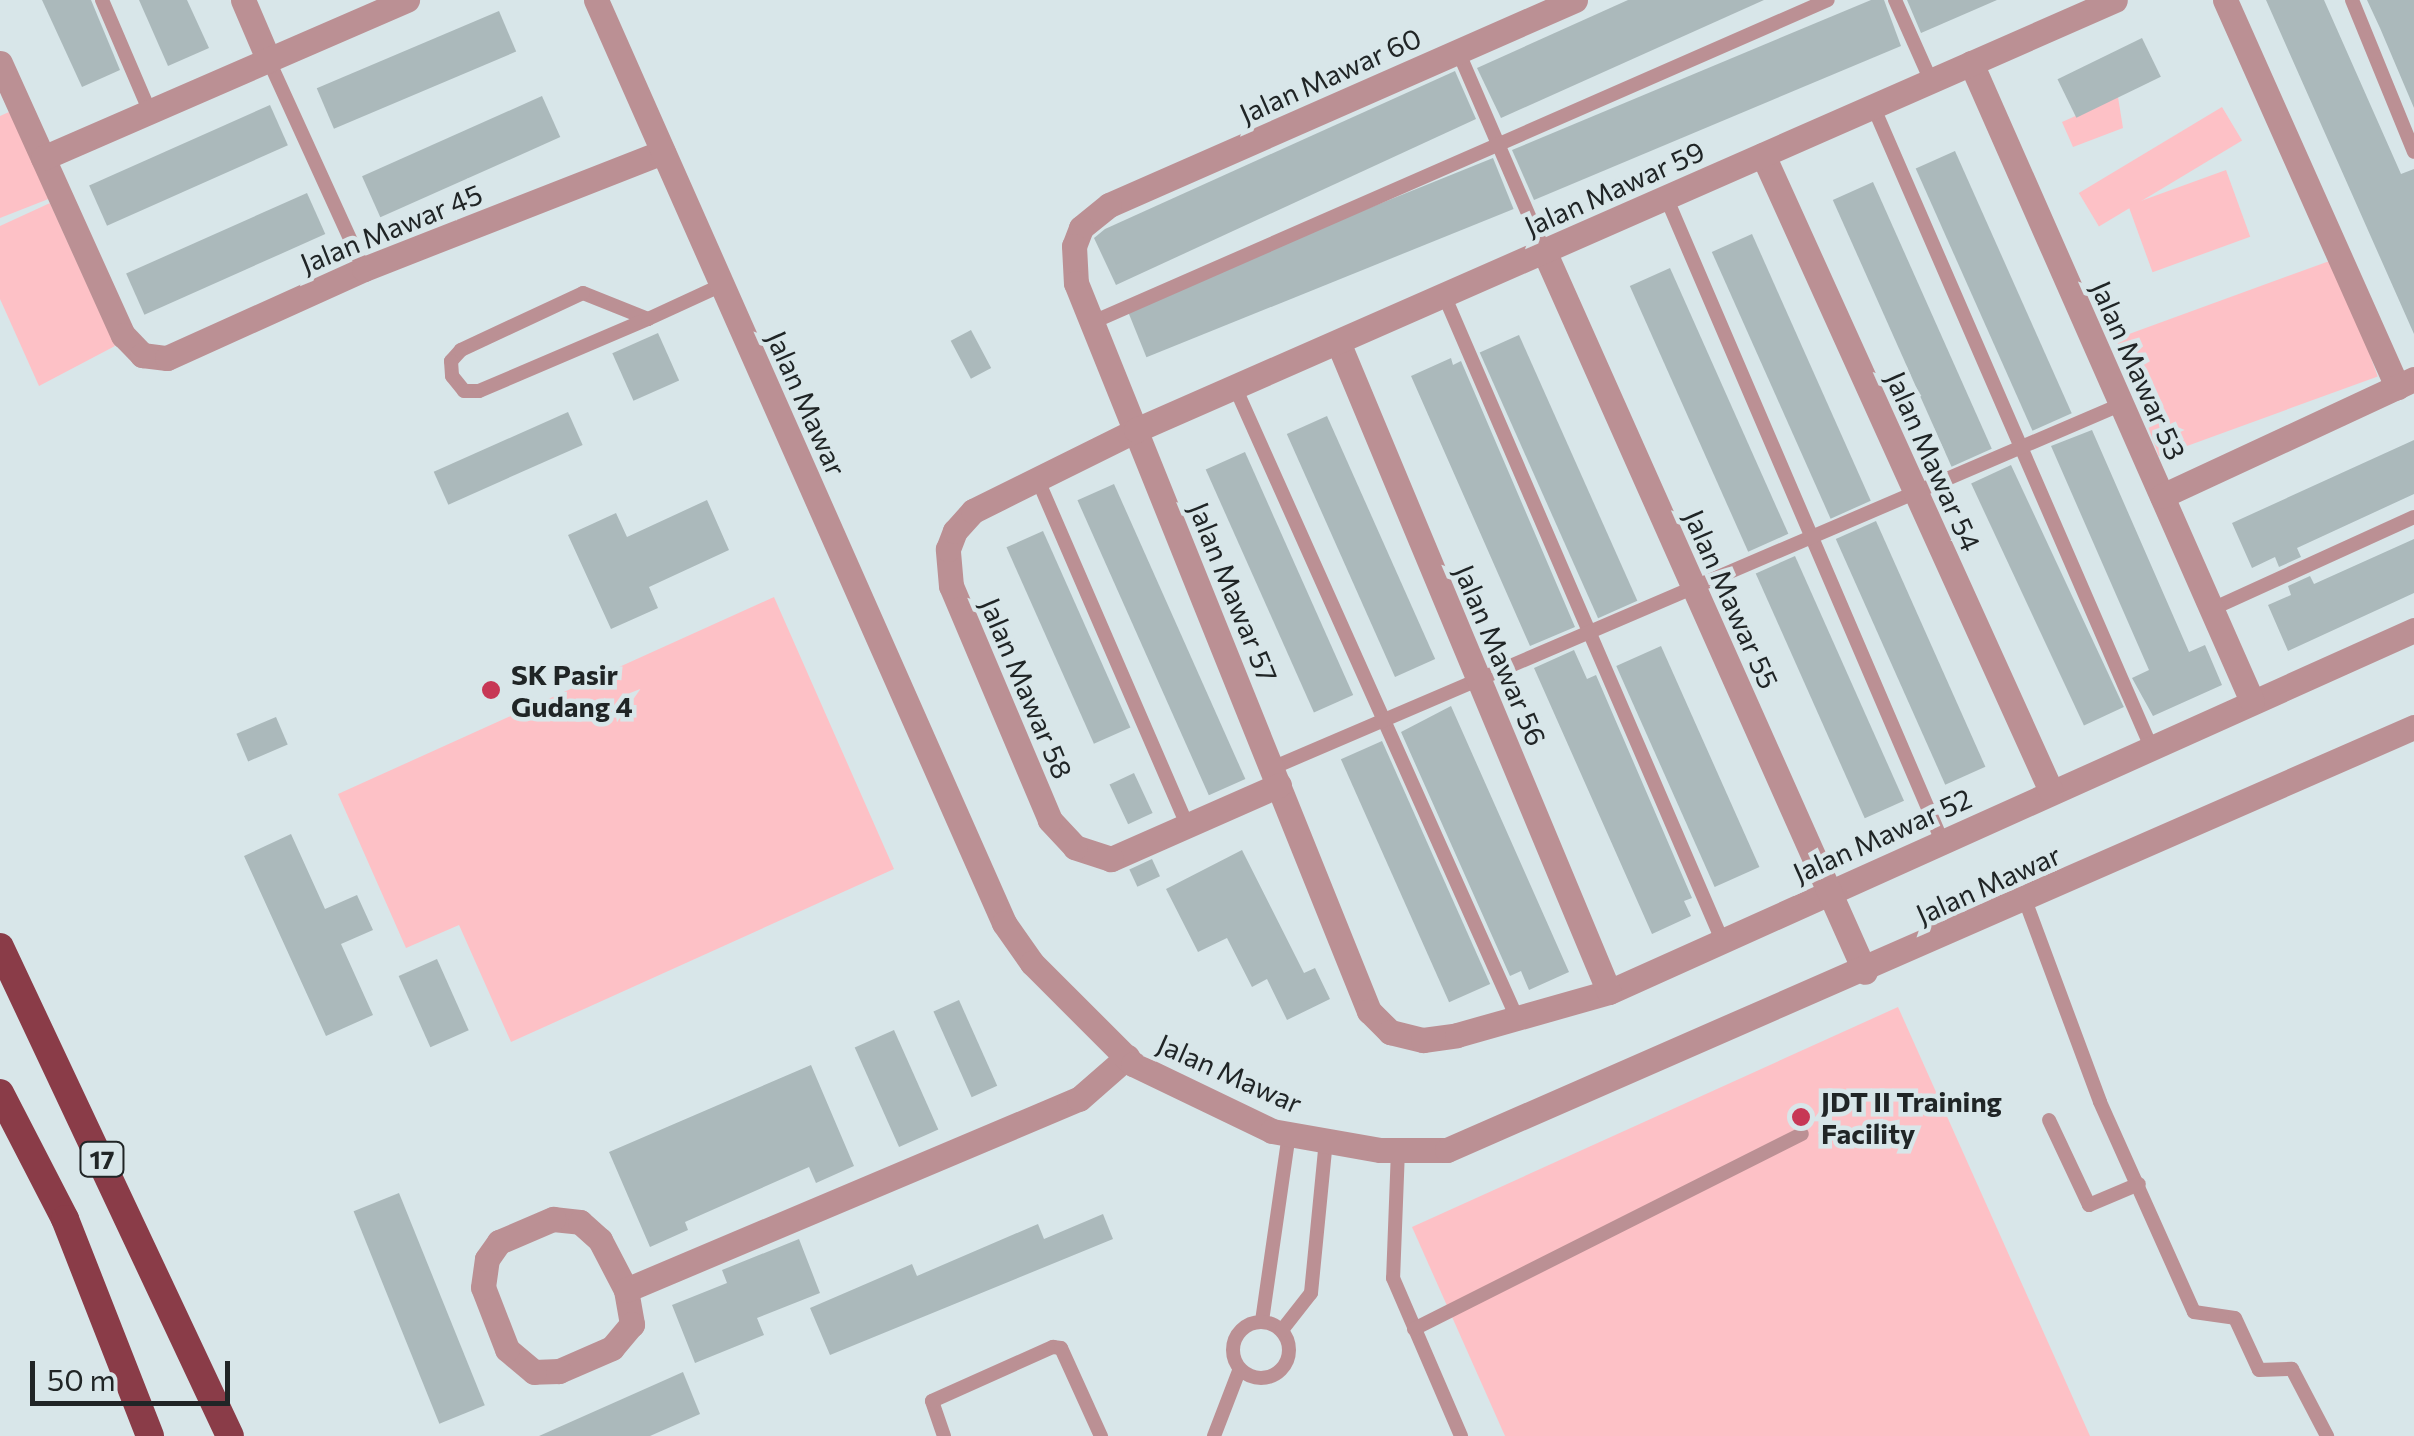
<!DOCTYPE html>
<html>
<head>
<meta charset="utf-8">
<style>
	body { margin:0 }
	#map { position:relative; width:2414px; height:1436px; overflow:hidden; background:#d8e6e9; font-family:Commissioner,sans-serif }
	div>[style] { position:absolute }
	.green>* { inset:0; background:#fdc1c6; transform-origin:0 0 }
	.building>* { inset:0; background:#abb9bb; transform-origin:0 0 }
	.service>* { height:14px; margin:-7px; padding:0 7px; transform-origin:7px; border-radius:7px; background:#bb9094 }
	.service>.ring { margin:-7px; padding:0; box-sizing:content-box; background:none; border:14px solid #bb9094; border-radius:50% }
	.minor>* { height:25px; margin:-12.5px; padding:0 12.5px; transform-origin:12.5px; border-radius:12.5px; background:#bb9094 }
	.tertiary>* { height:25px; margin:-12.5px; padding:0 12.5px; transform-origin:12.5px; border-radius:12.5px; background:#bb9094 }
	.trunk>* { height:28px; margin:-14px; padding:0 14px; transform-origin:14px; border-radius:14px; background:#8a3c48 }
	.dots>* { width:28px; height:28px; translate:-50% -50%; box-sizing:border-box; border:5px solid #d8e6e9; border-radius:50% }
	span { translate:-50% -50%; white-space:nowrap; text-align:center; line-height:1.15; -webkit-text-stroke:9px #d8e6e9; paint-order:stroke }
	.shield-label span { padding:2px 8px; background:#d8e6e9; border:2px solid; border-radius:8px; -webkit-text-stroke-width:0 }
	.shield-label { font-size:25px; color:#202526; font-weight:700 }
	.street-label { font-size:28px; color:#202526 }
	.poi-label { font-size:28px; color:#202526; font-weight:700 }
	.left { translate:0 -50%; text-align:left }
	.scale { position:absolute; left:30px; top:1361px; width:200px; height:45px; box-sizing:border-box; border:5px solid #202526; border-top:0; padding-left:12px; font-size:30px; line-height:35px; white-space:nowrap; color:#202526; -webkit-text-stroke:8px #d8e6e9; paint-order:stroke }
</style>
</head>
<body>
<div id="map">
	<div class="green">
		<div style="clip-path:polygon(2118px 97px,2123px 128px,2073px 147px,2062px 122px)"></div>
		<div style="left:2222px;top:107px;width:39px;height:167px;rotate:59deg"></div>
		<div style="clip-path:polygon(9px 112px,51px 198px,0 218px,0 116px)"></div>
		<div style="left:2226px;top:170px;width:71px;height:104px;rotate:70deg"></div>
		<div style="clip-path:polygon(50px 203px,115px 346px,39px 386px,0 299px,0 226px)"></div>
		<div style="left:2335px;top:259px;width:125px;height:233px;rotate:70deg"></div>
		<div style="clip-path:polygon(774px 597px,894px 869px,511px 1042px,459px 925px,406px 948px,338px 794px)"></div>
		<div style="clip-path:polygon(1898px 1007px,2090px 1436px,1505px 1436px,1412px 1227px)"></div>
	</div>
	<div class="building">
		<div style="clip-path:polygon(42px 0,91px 0,120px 70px,82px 87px)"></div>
		<div style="clip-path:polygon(139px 0,187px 0,209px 48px,168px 66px)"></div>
		<div style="clip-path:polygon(1628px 0,1764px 0,1501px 118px,1477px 68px)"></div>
		<div style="clip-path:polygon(1871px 0,1884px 0,1901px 46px,1534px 200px,1512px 150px)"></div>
		<div style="clip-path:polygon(1907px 0,1997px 0,1921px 33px)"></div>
		<div style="clip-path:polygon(2266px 0,2324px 0,2401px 174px,2414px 169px,2414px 334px)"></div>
		<div style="clip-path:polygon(2367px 0,2414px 0,2414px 108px,2380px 28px)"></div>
		<div style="left:499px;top:11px;width:44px;height:198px;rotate:67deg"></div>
		<div style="left:2142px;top:38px;width:43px;height:94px;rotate:64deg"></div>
		<div style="clip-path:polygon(1455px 71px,1476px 119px,1116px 285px,1094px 238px,1105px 229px)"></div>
		<div style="left:542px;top:96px;width:45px;height:197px;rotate:66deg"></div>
		<div style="left:270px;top:105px;width:44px;height:198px;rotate:66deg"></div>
		<div style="left:1955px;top:151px;width:287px;height:43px;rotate:66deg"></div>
		<div style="left:1493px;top:158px;width:55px;height:396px;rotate:68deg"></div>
		<div style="left:1873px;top:182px;width:292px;height:44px;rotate:66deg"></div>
		<div style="left:307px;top:193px;width:45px;height:198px;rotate:66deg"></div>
		<div style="left:1752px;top:234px;width:292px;height:44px;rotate:66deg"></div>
		<div style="left:1670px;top:268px;width:291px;height:44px;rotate:66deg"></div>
		<div style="left:971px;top:330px;width:43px;height:23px;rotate:62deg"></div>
		<div style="left:658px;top:333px;width:52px;height:50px;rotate:66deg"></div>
		<div style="left:1519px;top:335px;width:291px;height:43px;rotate:66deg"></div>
		<div style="clip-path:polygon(1451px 358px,1453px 365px,1461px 361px,1575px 627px,1530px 646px,1411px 376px)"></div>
		<div style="left:568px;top:412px;width:36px;height:147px;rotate:66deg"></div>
		<div style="left:1327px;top:416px;width:266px;height:44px;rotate:66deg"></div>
		<div style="clip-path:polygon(2092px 430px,2189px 652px,2205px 645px,2222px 685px,2153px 716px,2132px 678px,2149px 670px,2051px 446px)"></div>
		<div style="clip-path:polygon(2414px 440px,2414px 494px,2297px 548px,2301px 557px,2279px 567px,2275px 557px,2252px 568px,2232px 523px)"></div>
		<div style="left:1245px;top:452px;width:266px;height:43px;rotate:66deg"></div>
		<div style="left:2011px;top:465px;width:267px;height:44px;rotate:65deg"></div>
		<div style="left:1114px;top:484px;width:323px;height:40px;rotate:66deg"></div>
		<div style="clip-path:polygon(707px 500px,729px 550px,649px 587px,658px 608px,611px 629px,568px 535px,616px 513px,627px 537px)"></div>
		<div style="left:1876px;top:521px;width:269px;height:44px;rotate:66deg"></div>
		<div style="left:1043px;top:531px;width:215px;height:40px;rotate:66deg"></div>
		<div style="clip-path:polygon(2414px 539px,2414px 593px,2288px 651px,2268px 605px,2291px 595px,2288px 586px,2310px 576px,2314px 584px)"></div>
		<div style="left:1795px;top:556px;width:268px;height:43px;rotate:66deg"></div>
		<div style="left:1661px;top:646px;width:242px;height:49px;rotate:66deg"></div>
		<div style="clip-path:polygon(1574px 650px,1587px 679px,1596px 675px,1692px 898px,1684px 901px,1691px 916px,1652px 934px,1534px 668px)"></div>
		<div style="clip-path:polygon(1451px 706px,1569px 972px,1529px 990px,1521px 971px,1510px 976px,1401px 732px)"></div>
		<div style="left:276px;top:717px;width:30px;height:43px;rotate:67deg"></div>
		<div style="left:1382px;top:741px;width:266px;height:45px;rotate:66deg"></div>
		<div style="left:1134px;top:773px;width:44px;height:27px;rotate:65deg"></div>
		<div style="clip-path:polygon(291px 834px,325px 909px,357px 895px,373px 930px,341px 944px,373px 1015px,326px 1036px,244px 856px)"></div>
		<div style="clip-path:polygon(1242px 850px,1304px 973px,1315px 968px,1330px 999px,1287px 1020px,1267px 979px,1252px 987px,1227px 938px,1198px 952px,1166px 889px)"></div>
		<div style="left:1152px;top:859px;width:19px;height:25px;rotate:65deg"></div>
		<div style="left:437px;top:959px;width:78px;height:42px;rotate:66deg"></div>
		<div style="left:959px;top:1000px;width:94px;height:28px;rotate:66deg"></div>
		<div style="left:894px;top:1030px;width:109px;height:43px;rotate:66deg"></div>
		<div style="clip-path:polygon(811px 1065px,854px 1166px,816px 1183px,809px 1167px,685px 1222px,688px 1230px,650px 1247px,609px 1152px)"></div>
		<div style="left:399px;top:1193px;width:229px;height:49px;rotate:68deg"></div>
		<div style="clip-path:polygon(1103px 1214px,1113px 1239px,830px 1355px,810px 1308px,912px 1264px,917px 1276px,1038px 1224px,1044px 1239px)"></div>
		<div style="clip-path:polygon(799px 1239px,820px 1293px,757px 1318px,764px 1335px,695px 1363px,672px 1305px,727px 1283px,722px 1270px)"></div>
		<div style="clip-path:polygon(683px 1372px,700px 1414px,650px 1436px,539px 1436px)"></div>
	</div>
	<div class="service">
		<div style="left:102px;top:0;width:122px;rotate:66.8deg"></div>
		<div style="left:1895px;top:0;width:89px;rotate:66deg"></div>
		<div style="left:2352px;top:0;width:164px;rotate:67.8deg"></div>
		<div style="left:1458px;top:51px;width:218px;rotate:66.7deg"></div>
		<div style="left:269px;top:61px;width:229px;rotate:65.5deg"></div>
		<div style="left:1873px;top:106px;width:699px;rotate:66.55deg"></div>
		<div style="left:1666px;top:197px;width:701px;rotate:66.8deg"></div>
		<div style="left:1444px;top:295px;width:702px;rotate:66.68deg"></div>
		<div style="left:648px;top:319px;width:70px;rotate:-158.2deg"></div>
		<div style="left:583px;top:293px;width:135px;rotate:155deg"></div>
		<div style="left:461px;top:350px;width:15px;rotate:132deg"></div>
		<div style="left:451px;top:361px;width:15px;rotate:86deg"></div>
		<div style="left:452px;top:376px;width:19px;rotate:51deg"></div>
		<div style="left:464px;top:391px;width:15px"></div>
		<div style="left:479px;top:391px;width:184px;rotate:-23.1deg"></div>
		<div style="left:648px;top:319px;width:81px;rotate:-24.7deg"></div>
		<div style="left:1093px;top:322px;width:802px;rotate:-23.66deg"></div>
		<div style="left:1235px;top:387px;width:691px;rotate:65.92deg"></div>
		<div style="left:1037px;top:478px;width:378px;rotate:66.6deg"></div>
		<div style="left:2212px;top:609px;width:222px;rotate:-24.5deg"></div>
		<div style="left:1272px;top:768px;width:925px;rotate:-23.18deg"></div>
		<div style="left:2025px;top:900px;width:215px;rotate:69.6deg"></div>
		<div style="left:2100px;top:1102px;width:230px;rotate:65.9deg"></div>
		<div style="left:2194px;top:1312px;width:41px;rotate:8.3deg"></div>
		<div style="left:2235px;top:1318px;width:57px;rotate:65.2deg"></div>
		<div style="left:2259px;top:1370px;width:33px;rotate:-2deg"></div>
		<div style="left:2292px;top:1369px;width:76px;rotate:62.4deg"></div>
		<div style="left:2049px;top:1120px;width:94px;rotate:64.8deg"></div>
		<div style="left:2089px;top:1205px;width:54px;rotate:-22.8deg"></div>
		<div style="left:1398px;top:1150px;width:128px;rotate:92.2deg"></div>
		<div style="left:1393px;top:1278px;width:172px;rotate:66.7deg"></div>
		<div style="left:1262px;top:1321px;width:189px;rotate:-81.8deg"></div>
		<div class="ring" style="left:1233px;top:1322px;width:42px;height:42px"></div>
		<div style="left:1414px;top:1329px;width:434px;rotate:-26.7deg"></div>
		<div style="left:1282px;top:1330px;width:47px;rotate:-51.9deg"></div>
		<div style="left:1311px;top:1293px;width:153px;rotate:-84.4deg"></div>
		<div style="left:944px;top:1436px;width:37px;rotate:-109deg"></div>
		<div style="left:932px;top:1401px;width:133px;rotate:-24.1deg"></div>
		<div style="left:1053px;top:1347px;width:8px;rotate:7deg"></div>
		<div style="left:1061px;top:1348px;width:97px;rotate:65.6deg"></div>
		<div style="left:1214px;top:1436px;width:70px;rotate:-69deg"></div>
	</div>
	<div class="minor">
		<div style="left:243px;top:0;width:66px;rotate:66.9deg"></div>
		<div style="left:1575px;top:0;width:509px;rotate:156.25deg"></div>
		<div style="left:1109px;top:205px;width:36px;rotate:141deg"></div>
		<div style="left:1081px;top:228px;width:19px;rotate:111deg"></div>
		<div style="left:1074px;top:246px;width:37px;rotate:87deg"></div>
		<div style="left:1076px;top:283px;width:785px;rotate:68.08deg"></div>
		<div style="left:1369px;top:1011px;width:30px;rotate:45deg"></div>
		<div style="left:1390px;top:1032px;width:34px;rotate:14deg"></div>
		<div style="left:1423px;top:1040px;width:34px;rotate:-8deg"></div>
		<div style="left:1457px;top:1035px;width:158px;rotate:-15.8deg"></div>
		<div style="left:1609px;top:992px;width:883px;rotate:-24.21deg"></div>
		<div style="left:2225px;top:0;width:424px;rotate:66deg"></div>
		<div style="left:0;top:63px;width:299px;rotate:65.7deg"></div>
		<div style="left:123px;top:335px;width:28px;rotate:46deg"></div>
		<div style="left:142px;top:355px;width:25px;rotate:7deg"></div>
		<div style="left:167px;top:358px;width:216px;rotate:-24.3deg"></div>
		<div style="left:364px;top:269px;width:321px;rotate:-21.4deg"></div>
		<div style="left:1971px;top:63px;width:697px;rotate:66.23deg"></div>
		<div style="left:1763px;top:155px;width:698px;rotate:65.64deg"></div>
		<div style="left:43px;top:158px;width:397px;rotate:-23.5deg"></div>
		<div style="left:1544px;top:251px;width:789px;rotate:66deg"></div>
		<div style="left:1338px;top:342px;width:704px;rotate:67.37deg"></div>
		<div style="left:2162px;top:496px;width:278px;rotate:-24.9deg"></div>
		<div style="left:1279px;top:785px;width:184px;rotate:156.2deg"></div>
		<div style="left:1111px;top:859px;width:38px;rotate:-162deg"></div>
		<div style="left:1075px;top:847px;width:37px;rotate:-133deg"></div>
		<div style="left:1050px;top:820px;width:254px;rotate:-112.9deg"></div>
		<div style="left:951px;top:586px;width:37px;rotate:-95deg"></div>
		<div style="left:948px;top:549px;width:19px;rotate:-69deg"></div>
		<div style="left:955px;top:531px;width:27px;rotate:-48deg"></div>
		<div style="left:973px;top:511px;width:182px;rotate:-26.4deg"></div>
		<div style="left:1136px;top:430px;width:1069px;rotate:-23.71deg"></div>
		<div style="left:553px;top:1219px;width:27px;rotate:6deg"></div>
		<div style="left:580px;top:1222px;width:27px;rotate:42deg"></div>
		<div style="left:600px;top:1240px;width:56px;rotate:62.5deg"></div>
		<div style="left:626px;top:1290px;width:35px;rotate:80deg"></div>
		<div style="left:632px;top:1324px;width:31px;rotate:130deg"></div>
		<div style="left:612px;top:1348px;width:58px;rotate:156.5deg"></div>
		<div style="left:559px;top:1371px;width:25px;rotate:178deg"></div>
		<div style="left:534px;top:1372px;width:35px;rotate:-140deg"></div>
		<div style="left:507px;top:1349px;width:66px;rotate:-111.2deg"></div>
		<div style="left:483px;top:1287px;width:28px;rotate:-82deg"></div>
		<div style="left:487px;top:1259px;width:21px;rotate:-55deg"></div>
		<div style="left:499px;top:1242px;width:59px;rotate:-23.1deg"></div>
		<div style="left:626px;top:1290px;width:492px;rotate:-22.9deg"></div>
		<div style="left:1079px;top:1099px;width:64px;rotate:-41.2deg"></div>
	</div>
	<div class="tertiary">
		<div style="left:596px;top:0;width:1009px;rotate:66.15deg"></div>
		<div style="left:1004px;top:923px;width:49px;rotate:55deg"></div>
		<div style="left:1032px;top:963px;width:143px;rotate:45deg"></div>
		<div style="left:1133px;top:1064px;width:154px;rotate:25.7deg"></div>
		<div style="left:1272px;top:1131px;width:110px;rotate:10deg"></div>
		<div style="left:1380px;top:1150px;width:67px"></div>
		<div style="left:1447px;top:1150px;width:1055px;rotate:-23.63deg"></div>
	</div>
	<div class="trunk">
		<div style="left:0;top:947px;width:540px;rotate:64.81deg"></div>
		<div style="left:0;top:1093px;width:142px;rotate:62.7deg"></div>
		<div style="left:65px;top:1219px;width:233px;rotate:68.6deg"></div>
	</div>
	<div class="dots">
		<div style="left:491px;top:690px;background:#c73755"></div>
		<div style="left:1801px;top:1117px;background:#c73755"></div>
	</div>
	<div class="shield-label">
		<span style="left:102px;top:1159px">17</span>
	</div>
	<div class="street-label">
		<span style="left:1330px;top:75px;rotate:-24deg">Jalan Mawar 60</span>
		<span style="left:1614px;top:188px;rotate:-24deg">Jalan Mawar 59</span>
		<span style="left:391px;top:228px;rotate:-22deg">Jalan Mawar 45</span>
		<span style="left:2139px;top:370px;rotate:66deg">Jalan Mawar 53</span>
		<span style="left:807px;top:403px;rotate:66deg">Jalan Mawar</span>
		<span style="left:1934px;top:461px;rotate:66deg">Jalan Mawar 54</span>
		<span style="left:1234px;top:592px;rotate:68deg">Jalan Mawar 57</span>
		<span style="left:1732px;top:599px;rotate:66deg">Jalan Mawar 55</span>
		<span style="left:1501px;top:655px;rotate:67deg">Jalan Mawar 56</span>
		<span style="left:1027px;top:688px;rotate:67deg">Jalan Mawar 58</span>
		<span style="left:1882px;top:835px;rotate:-24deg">Jalan Mawar 52</span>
		<span style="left:1988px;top:884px;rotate:-24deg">Jalan Mawar</span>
		<span style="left:1230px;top:1073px;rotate:24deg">Jalan Mawar</span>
	</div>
	<div class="poi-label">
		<span class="left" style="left:511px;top:690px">SK Pasir<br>Gudang 4</span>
		<span class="left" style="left:1821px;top:1117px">JDT II Training<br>Facility</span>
	</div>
	<div class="scale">50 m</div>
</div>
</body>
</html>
